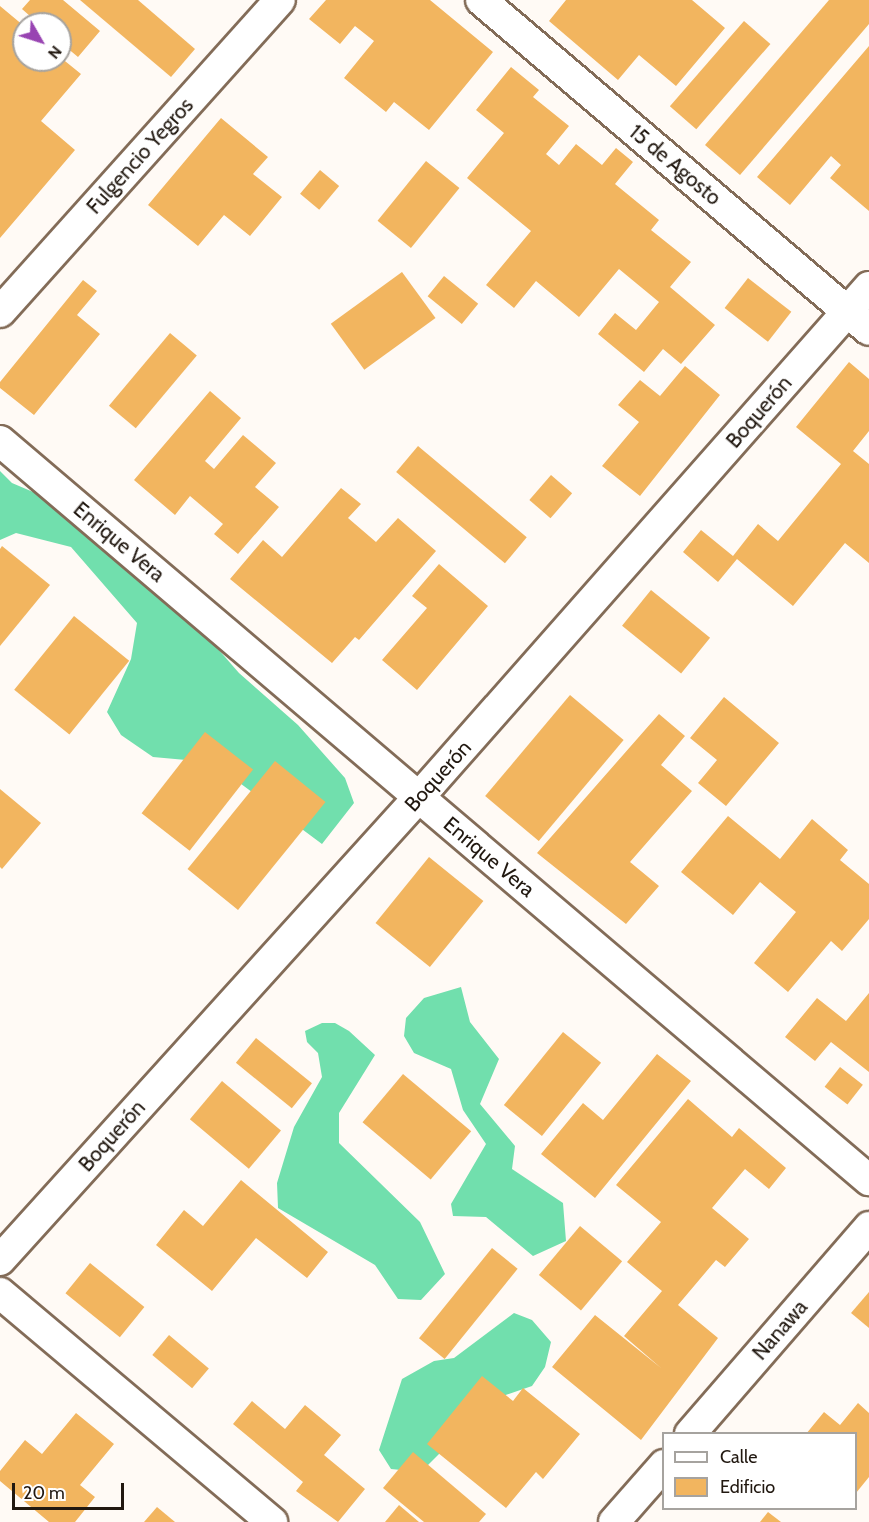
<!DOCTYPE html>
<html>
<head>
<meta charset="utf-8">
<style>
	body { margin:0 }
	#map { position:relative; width:869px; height:1522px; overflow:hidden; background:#fffaf5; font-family:Cabin,sans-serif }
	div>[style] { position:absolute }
	.forest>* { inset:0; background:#71dfad }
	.building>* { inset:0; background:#f2b55f; transform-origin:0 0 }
	.roads { filter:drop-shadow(2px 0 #836c58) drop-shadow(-2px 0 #836c58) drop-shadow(0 2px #836c58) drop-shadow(0 -2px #836c58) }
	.minor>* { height:30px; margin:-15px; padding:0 15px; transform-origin:15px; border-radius:15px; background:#fff }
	span { translate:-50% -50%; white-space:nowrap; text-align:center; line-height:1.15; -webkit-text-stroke:5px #fff; paint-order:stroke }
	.street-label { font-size:21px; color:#211810 }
	.legend { position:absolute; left:662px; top:1432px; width:195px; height:78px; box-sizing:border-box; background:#fff; border:2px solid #a6a39f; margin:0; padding:8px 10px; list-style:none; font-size:18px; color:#211810 }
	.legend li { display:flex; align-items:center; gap:12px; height:30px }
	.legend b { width:30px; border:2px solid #a6a39f }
	.north { position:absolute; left:12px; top:12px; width:60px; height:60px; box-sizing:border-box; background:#fff; border:2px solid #a6a39f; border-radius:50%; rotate:129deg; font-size:16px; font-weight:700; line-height:24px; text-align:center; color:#211810 }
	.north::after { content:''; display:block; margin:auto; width:21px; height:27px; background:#9844b2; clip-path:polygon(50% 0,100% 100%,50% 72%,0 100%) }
	.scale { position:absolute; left:12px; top:1483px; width:112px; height:27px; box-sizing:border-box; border:3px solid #211810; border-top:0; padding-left:8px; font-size:18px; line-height:21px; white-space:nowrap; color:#211810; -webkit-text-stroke:4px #fff; paint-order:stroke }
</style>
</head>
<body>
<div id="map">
	<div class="forest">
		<div style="clip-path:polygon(0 471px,12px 483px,73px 509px,183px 609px,239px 673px,298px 725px,345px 778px,354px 803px,322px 844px,233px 778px,197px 761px,153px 757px,121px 735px,107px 712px,131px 659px,137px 623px,71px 547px,16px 533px,0 540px)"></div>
		<div style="clip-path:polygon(461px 987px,470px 1022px,499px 1059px,480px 1104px,515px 1146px,512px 1169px,563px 1203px,566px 1241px,533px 1256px,486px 1217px,453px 1216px,451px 1204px,486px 1144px,463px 1110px,451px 1069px,414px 1053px,404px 1036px,406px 1018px,424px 998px)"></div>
		<div style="clip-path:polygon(322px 1023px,335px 1023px,349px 1031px,375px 1055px,339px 1113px,339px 1143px,420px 1222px,445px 1274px,421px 1300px,398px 1299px,375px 1265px,278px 1208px,277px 1183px,294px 1127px,322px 1077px,318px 1053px,307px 1042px,305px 1031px)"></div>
		<div style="clip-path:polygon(514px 1313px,532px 1320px,551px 1342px,545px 1367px,532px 1386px,494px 1399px,421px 1472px,391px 1469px,379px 1450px,402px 1379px,434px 1361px,454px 1358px)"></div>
	</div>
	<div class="building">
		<div style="clip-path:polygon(30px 0,63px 0,100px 31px,78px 57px,60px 42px,60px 24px,39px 24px,22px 9px)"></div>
		<div style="clip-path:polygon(80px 0,138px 0,195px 49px,171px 77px)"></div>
		<div style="clip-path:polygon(326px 0,430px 0,493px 52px,429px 130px,394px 102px,386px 112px,344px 78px,374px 41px,355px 26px,340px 44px,309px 19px)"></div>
		<div style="clip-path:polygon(566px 0,692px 0,725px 28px,676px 86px,639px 55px,618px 80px,549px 21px)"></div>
		<div style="clip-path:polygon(829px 0,869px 0,869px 24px,740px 175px,705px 145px)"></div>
		<div style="clip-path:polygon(0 6px,24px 26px,24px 60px,60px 57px,81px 74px,41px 121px,75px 150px,0 238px)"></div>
		<div style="left:744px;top:21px;width:35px;height:113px;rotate:41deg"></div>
		<div style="clip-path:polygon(869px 46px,869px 211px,830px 178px,841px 165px,831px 156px,790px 205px,757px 177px)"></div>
		<div style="clip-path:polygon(511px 67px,539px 90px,533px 97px,569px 126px,546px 154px,559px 165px,576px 144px,602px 165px,616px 148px,633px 162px,615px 184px,659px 220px,651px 230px,691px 262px,670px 287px,715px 325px,681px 364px,663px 349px,644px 372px,598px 334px,615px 313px,636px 330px,659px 302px,619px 269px,579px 317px,536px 281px,514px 308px,486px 285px,531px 231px,467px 178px,504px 133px,476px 110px)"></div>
		<div style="clip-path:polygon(221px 118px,268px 157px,253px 174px,282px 197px,250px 236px,224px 215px,198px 246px,148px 205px)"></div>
		<div style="left:426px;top:161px;width:43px;height:77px;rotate:39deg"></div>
		<div style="left:320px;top:170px;width:25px;height:31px;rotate:40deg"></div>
		<div style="left:402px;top:272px;width:57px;height:88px;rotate:54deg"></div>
		<div style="left:444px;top:276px;width:44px;height:26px;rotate:39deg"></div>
		<div style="left:748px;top:278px;width:55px;height:38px;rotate:38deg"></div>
		<div style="clip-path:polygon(83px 280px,97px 291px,77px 315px,100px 334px,34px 415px,0 388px,0 382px)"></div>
		<div style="left:170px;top:333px;width:35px;height:95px;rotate:40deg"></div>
		<div style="clip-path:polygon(849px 362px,869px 379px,869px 431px,853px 451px,869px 464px,869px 563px,845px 543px,793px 606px,737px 559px,718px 582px,683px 552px,701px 530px,733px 556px,758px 524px,778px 541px,841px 464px,796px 427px)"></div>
		<div style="clip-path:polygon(685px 366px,720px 395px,640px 496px,602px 466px,639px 422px,618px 405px,640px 380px,660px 396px)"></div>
		<div style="clip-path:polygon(210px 391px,241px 418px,205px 461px,214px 469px,243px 435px,276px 463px,255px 487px,279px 507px,238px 554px,214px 534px,223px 524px,190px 496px,175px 515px,134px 480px)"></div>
		<div style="left:418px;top:446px;width:142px;height:34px;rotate:40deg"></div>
		<div style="left:551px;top:475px;width:28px;height:33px;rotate:41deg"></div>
		<div style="clip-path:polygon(341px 488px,361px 504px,348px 518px,376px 542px,398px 518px,436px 551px,359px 640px,355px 637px,332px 663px,230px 579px,263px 540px,282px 557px)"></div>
		<div style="clip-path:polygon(2px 546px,50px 585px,0 646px,0 549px)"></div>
		<div style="clip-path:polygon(439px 564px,488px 606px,417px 690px,382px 660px,427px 608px,412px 596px)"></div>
		<div style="left:651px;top:590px;width:76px;height:46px;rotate:39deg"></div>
		<div style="left:74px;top:616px;width:71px;height:95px;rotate:39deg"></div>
		<div style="left:570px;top:695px;width:70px;height:132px;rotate:40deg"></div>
		<div style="clip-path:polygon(724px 697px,779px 743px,726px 806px,698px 783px,717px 760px,690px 738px)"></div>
		<div style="clip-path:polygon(659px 714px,685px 736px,661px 765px,692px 791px,630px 862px,659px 886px,626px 924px,537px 853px)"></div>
		<div style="left:205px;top:732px;width:61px;height:103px;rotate:38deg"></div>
		<div style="left:275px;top:761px;width:65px;height:139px;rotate:39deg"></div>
		<div style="clip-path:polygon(0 789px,41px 823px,2px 869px,0 867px)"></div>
		<div style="clip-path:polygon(728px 816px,780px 859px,812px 819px,848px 850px,840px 860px,869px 884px,869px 919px,842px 951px,831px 941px,788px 992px,754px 963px,796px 912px,760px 882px,733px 915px,681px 872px)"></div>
		<div style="left:429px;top:857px;width:70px;height:85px;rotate:39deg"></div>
		<div style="clip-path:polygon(869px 993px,869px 1072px,831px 1042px,815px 1061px,785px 1037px,817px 998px,846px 1021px)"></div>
		<div style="left:563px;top:1032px;width:49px;height:94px;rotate:39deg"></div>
		<div style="left:256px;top:1038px;width:72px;height:32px;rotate:39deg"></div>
		<div style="clip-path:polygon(657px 1054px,691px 1081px,595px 1198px,541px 1154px,583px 1103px,603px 1120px)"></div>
		<div style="left:840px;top:1067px;width:29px;height:25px;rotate:38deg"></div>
		<div style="left:403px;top:1074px;width:89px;height:63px;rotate:40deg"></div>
		<div style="left:222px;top:1081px;width:77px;height:50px;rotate:40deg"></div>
		<div style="clip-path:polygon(688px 1099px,732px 1137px,739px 1128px,786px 1168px,769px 1189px,745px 1169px,712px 1208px,749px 1239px,725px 1267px,716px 1260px,678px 1305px,718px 1338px,641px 1440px,552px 1367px,595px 1315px,661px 1368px,624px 1336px,662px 1291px,627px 1262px,661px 1222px,616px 1185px)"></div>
		<div style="clip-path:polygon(241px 1180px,328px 1252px,307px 1278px,256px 1238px,212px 1291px,156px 1245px,184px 1210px,203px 1226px)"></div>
		<div style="left:580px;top:1226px;width:55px;height:64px;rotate:40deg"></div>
		<div style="left:492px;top:1248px;width:33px;height:116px;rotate:39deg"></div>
		<div style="left:90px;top:1263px;width:70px;height:39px;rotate:39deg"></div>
		<div style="clip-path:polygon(869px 1292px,869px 1328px,851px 1313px)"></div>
		<div style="left:169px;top:1335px;width:52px;height:26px;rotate:40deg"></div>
		<div style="clip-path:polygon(482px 1376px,513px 1401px,523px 1388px,580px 1434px,543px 1479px,536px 1472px,506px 1508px,427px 1444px)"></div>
		<div style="clip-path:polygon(252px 1401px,285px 1429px,305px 1405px,341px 1435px,324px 1455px,365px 1489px,338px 1522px,296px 1491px,303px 1482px,233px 1424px)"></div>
		<div style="clip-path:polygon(858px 1403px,869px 1413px,869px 1477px,856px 1493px,856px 1434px,806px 1434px,824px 1412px,840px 1425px)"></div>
		<div style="clip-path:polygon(76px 1413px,114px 1444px,80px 1485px,95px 1497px,75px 1522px,49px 1522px,0 1481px,0 1471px,25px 1440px,42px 1454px)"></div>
		<div style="clip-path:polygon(413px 1452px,486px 1514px,479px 1522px,424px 1522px,383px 1488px)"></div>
		<div style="clip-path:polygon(399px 1505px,419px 1522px,385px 1522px)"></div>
		<div style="clip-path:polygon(157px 1507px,175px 1522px,144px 1522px)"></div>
		<div style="clip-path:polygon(768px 1512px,781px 1522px,760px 1522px)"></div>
	</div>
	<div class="roads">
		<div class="minor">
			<div style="left:481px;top:0;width:509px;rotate:40.38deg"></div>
			<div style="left:0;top:312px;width:419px;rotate:-48.1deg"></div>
			<div style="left:0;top:441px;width:1141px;rotate:40.38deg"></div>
			<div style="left:0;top:1260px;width:624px;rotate:-47.86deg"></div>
			<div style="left:419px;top:797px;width:680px;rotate:-48.58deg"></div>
			<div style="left:0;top:1293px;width:356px;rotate:40.1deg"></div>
			<div style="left:690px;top:1434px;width:274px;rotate:-49.1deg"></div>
			<div style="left:614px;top:1522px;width:76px;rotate:-48.7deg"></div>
		</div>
	</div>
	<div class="street-label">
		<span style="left:140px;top:156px;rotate:-48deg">Fulgencio Yegros</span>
		<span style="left:675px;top:165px;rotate:40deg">15 de Agosto</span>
		<span style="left:759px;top:412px;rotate:-49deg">Boquerón</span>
		<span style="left:119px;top:542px;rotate:40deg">Enrique Vera</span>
		<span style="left:438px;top:776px;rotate:-48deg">Boquerón</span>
		<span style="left:489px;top:857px;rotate:40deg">Enrique Vera</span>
		<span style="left:112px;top:1136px;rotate:-48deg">Boquerón</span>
		<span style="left:780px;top:1330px;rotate:-49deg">Nanawa</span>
	</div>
	<ul class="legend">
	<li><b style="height:8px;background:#fff"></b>Calle</li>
	<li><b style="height:16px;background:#f2b55f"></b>Edificio</li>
	</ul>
	<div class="north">N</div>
	<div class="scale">20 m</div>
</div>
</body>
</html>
